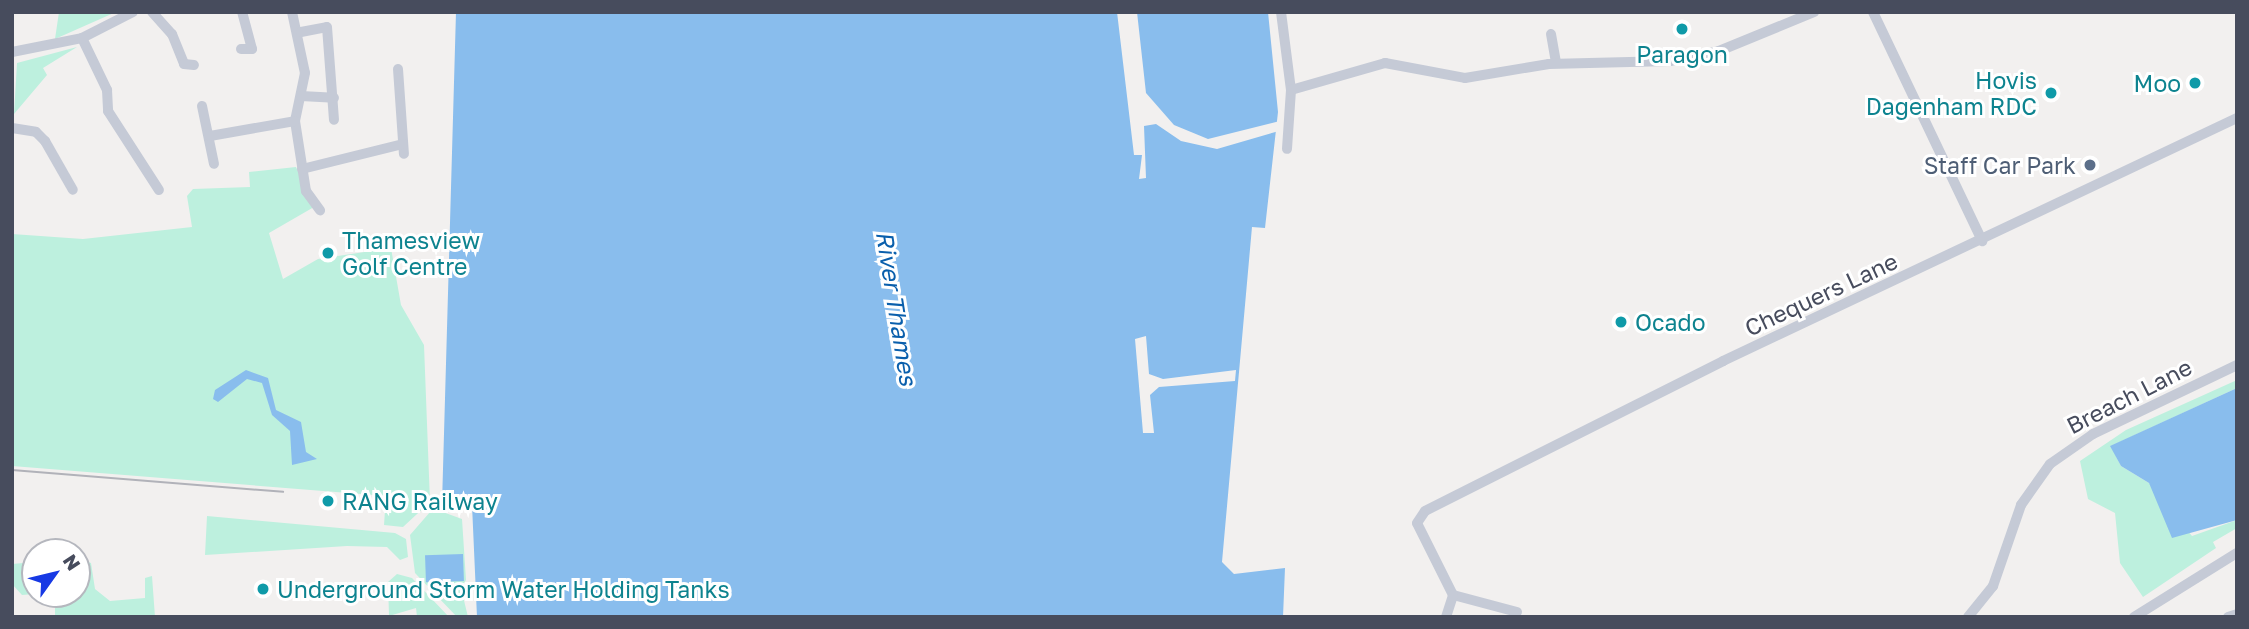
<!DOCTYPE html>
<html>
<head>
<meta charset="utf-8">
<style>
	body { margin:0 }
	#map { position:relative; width:2249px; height:629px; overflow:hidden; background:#f2f0ef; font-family:"Golos Text",sans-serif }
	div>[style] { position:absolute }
	.green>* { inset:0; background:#bdf0de }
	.water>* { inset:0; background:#89bded; transform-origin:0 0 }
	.pier>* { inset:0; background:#f2f0ef }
	.minor>* { height:10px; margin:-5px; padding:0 5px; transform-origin:5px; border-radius:5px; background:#c5cad6 }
	.rail>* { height:2px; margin:-1px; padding:0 1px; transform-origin:1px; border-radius:1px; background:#b1b2b9 }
	.dots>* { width:19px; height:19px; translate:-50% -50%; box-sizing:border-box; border:4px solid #fff; border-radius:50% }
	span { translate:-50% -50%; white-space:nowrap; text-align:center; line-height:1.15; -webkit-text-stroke:6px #fff; paint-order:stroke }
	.culture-label { font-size:23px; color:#0d838f }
	.right { translate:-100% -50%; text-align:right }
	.left { translate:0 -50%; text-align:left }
	.service-label { font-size:23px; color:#4e5e75 }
	.street-label { font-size:23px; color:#474c5d }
	.water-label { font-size:24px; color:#0a5fac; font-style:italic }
	.frame { position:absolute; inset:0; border:14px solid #474c5d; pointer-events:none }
	.north { position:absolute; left:21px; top:538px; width:70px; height:70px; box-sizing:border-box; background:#fff; border:2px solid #b5b7be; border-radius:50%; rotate:56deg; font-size:19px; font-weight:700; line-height:28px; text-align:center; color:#474c5d }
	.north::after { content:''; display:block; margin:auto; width:24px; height:32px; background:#1739e4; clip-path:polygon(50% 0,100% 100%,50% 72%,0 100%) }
</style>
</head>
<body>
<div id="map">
	<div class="green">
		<div style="clip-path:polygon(59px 12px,116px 12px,55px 39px)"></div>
		<div style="clip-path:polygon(77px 47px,43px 68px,47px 75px,14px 114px,17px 63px)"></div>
		<div style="clip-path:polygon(296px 167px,314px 207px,269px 233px,283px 279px,318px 259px,391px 248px,401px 305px,424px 345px,430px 502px,403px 527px,384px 525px,386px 496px,12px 466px,12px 234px,83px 239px,192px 227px,187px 196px,193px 189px,250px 187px,249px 172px)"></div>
		<div style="clip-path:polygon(2237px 380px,2237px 388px,2111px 446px,2121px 466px,2149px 483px,2192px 536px,2237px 520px,2237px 528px,2213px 542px,2216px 548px,2143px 597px,2120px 563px,2115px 513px,2088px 499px,2080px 461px,2126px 430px)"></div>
		<div style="clip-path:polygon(437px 504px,440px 511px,462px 519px,466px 580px,461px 588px,468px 617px,457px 617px,415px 573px,410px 535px)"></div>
		<div style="clip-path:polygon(207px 516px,395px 533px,406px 539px,408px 557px,400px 560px,387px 547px,347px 546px,205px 555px)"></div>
		<div style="clip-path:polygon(77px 559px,91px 563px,95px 589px,110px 601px,145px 598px,145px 578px,152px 576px,155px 617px,55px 617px,55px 594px,77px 594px)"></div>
		<div style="clip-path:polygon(35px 562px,35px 594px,22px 595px,12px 584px,12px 564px)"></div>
		<div style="clip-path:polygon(397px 574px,412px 578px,449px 617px,417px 617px,416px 608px,389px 616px,388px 582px)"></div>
	</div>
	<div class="water">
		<div style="clip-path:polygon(456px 12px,1268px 12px,1278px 112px,1265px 228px,1252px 227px,1222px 562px,1234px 574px,1285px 568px,1283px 617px,477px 617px,472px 505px,442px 504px)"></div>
		<div style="clip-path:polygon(246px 370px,268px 378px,276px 410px,301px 422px,306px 452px,317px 459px,292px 465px,290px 431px,272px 415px,262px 383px,247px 379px,218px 402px,213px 399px,215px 390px)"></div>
		<div style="clip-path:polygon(2237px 388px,2237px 520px,2172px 538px,2149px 483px,2121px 466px,2110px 446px)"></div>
		<div style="left:463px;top:554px;width:27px;height:38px;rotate:88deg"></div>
	</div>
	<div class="pier">
		<div style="clip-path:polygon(1117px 12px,1137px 12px,1146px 93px,1174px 125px,1208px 139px,1280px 121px,1279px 131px,1217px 149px,1181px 141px,1156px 124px,1144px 126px,1146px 178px,1139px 179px,1142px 155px,1134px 155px)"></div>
		<div style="clip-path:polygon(1146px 336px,1149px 374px,1163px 379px,1236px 370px,1235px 381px,1159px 387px,1150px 395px,1154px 433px,1143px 433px,1135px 339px)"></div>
	</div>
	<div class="minor">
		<div style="left:152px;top:12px;width:30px;rotate:48deg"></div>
		<div style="left:172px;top:34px;width:32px;rotate:68deg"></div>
		<div style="left:184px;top:64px;width:10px;rotate:6deg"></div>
		<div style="left:292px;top:12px;width:62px;rotate:78deg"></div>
		<div style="left:305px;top:73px;width:49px;rotate:101.8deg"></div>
		<div style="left:295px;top:121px;width:71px;rotate:81.1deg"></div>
		<div style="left:306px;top:191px;width:24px;rotate:54deg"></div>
		<div style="left:1281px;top:12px;width:79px;rotate:82.7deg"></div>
		<div style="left:1291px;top:90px;width:59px;rotate:93.9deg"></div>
		<div style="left:1873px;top:12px;width:254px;rotate:64.5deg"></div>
		<div style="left:301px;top:32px;width:26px;rotate:-11deg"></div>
		<div style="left:327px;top:27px;width:93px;rotate:85.7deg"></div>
		<div style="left:1551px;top:34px;width:29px;rotate:80deg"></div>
		<div style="left:82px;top:38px;width:58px;rotate:64.3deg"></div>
		<div style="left:107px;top:90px;width:21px;rotate:87deg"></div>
		<div style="left:108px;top:111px;width:94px;rotate:57.2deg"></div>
		<div style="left:241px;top:49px;width:11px"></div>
		<div style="left:252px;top:49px;width:38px;rotate:-105deg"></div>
		<div style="left:12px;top:52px;width:71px;rotate:-11.3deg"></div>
		<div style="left:82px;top:38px;width:57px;rotate:-27deg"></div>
		<div style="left:398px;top:69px;width:85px;rotate:86deg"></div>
		<div style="left:1291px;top:90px;width:98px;rotate:-16deg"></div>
		<div style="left:1385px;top:63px;width:81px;rotate:10.6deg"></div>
		<div style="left:1465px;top:78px;width:85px;rotate:-9.5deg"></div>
		<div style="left:1549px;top:64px;width:121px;rotate:-1.4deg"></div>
		<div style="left:1670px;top:61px;width:50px;rotate:-11.5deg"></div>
		<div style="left:1719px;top:51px;width:103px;rotate:-22.3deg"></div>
		<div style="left:301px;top:96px;width:33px;rotate:3deg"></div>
		<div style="left:202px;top:106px;width:59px;rotate:78.3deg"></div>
		<div style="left:12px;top:128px;width:24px;rotate:9deg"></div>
		<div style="left:36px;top:132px;width:13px;rotate:45deg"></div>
		<div style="left:45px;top:141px;width:56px;rotate:60.3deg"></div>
		<div style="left:210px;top:136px;width:86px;rotate:-10deg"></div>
		<div style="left:302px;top:169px;width:104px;rotate:-13.9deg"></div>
		<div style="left:1517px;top:612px;width:66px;rotate:-165.1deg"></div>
		<div style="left:1453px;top:595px;width:80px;rotate:-116.6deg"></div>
		<div style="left:1417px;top:523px;width:14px;rotate:-56deg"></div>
		<div style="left:1425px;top:511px;width:334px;rotate:-26.7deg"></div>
		<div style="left:1723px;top:361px;width:569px;rotate:-25.3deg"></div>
		<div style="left:1446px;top:617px;width:23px;rotate:-72deg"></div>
		<div style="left:1968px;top:617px;width:40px;rotate:-51deg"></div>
		<div style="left:1993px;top:586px;width:86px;rotate:-70.9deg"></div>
		<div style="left:2021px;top:505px;width:50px;rotate:-54.7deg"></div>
		<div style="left:2050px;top:464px;width:52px;rotate:-34.9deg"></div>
		<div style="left:2093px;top:434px;width:160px;rotate:-25.6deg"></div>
		<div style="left:2134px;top:617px;width:121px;rotate:-31.9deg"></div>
		<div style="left:2228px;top:617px;width:9px;rotate:-18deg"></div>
	</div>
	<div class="rail">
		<div style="left:12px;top:470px;width:272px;rotate:4.6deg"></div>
	</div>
	<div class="dots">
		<div style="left:1682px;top:29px;background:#0f9aa8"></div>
		<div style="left:2195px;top:83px;background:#0f9aa8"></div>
		<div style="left:2051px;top:93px;background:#0f9aa8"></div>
		<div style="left:2090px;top:165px;background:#5c6f8a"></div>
		<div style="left:328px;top:253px;background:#0f9aa8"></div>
		<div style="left:1621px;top:322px;background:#0f9aa8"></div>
		<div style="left:328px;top:501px;background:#0f9aa8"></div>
		<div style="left:263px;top:589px;background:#0f9aa8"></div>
	</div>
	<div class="culture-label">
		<span style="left:1682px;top:54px">Paragon</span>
		<span class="right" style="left:2037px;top:93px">Hovis<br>Dagenham RDC</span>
		<span class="right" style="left:2181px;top:83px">Moo</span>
		<span class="left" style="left:342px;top:253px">Thamesview<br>Golf Centre</span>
		<span class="left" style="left:1635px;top:322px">Ocado</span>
		<span class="left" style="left:342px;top:501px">RANG Railway</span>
		<span class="left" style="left:277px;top:589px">Underground Storm Water Holding Tanks</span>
	</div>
	<div class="service-label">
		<span class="right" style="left:2076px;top:165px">Staff Car Park</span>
	</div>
	<div class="street-label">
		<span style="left:1821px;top:294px;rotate:-25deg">Chequers Lane</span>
		<span style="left:2129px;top:396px;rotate:-27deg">Breach Lane</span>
	</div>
	<div class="water-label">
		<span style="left:897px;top:308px;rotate:81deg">River Thames</span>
	</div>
	<div class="frame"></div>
	<div class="north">N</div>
</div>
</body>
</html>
